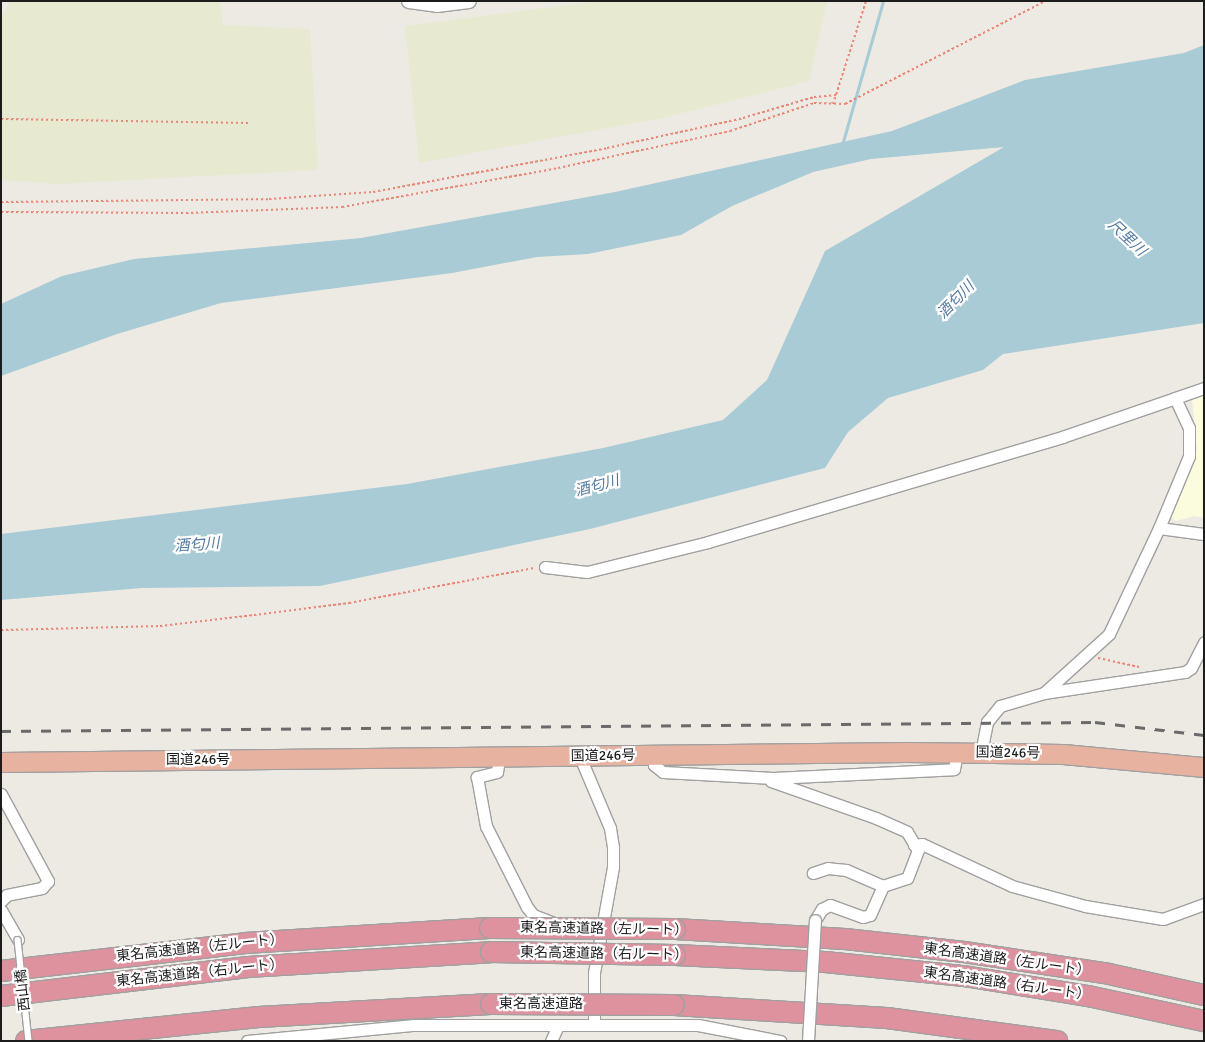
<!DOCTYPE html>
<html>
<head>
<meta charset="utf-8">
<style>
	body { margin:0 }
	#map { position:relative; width:1205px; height:1042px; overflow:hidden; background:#edeae3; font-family:Signika,"Noto Sans JP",sans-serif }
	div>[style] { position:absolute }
	.education>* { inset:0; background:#fbfbde }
	.farmland>* { inset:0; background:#e7ead0 }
	.water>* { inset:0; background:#a8cbd6 }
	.stream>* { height:3px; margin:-1.5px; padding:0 1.5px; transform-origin:1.5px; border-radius:1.5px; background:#a8cbd6 }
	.path>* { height:2px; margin-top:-1px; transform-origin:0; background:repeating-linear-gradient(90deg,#ec8475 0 2.5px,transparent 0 5px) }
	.roads { filter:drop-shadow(1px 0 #a0a0a0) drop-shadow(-1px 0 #a0a0a0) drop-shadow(0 1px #a0a0a0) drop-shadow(0 -1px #a0a0a0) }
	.minor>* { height:11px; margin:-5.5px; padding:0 5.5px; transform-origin:5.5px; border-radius:5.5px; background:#fff }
	.tertiary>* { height:14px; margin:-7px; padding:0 7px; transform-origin:7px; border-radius:7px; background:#fff }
	.trunk>* { height:19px; margin:-9.5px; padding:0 9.5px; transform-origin:9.5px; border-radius:9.5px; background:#e8b2a0 }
	.motorway>* { height:20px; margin:-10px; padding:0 10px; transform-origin:10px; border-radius:10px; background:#dd929e }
	.rail>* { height:3px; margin-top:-1.5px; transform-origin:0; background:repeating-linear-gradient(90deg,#6a6a6a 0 10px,transparent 0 20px) }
	.bridges { filter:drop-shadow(1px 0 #a0a0a0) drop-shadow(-1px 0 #a0a0a0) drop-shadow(0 1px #a0a0a0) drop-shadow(0 -1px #a0a0a0) }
	.service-bridge>* { height:5.5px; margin:-2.75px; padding:0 2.75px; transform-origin:2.75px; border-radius:2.75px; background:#fff }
	.minor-bridge>* { height:11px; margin:-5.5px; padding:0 5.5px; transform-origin:5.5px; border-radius:5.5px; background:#fff }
	.motorway-bridge>* { height:20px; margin:-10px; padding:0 10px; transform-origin:10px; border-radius:10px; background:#dd929e }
	span { translate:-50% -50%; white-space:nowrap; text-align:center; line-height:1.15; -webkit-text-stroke:4.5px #fff; paint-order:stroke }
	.street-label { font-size:14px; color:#1c1c1c }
	.water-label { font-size:15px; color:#5379a2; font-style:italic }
	.frame { position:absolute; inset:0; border:2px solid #1c1c1c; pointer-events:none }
</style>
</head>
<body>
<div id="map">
	<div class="education">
		<div style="clip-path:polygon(1204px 395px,1204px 518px,1194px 516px,1176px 521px,1170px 517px,1197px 450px,1192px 400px)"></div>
	</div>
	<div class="farmland">
		<div style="clip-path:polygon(10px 1px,220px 1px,223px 25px,310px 29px,318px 170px,59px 184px,1px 180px,1px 18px)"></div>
		<div style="clip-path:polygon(600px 1px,827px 1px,809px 81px,667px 117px,419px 163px,405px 26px)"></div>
	</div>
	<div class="water">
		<div style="clip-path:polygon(1204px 45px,1204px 323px,1003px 354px,983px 370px,888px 398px,848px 432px,825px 468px,590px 529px,320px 586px,142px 588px,1px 600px,1px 534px,407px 484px,603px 448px,723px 420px,767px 380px,825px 251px,1004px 147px,871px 159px,813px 172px,732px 206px,681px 235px,588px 254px,537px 257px,452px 273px,221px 303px,117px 334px,1px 376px,1px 304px,62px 276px,134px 259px,361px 238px,615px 192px,892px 131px,1025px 80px,1184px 53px)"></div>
	</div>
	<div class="stream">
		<div style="left:842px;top:145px;width:150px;rotate:-74.1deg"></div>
	</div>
	<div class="path">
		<div style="left:833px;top:104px;width:108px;rotate:-72.2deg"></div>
		<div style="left:1px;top:119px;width:248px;rotate:0.9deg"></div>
		<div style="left:1px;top:202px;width:268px;rotate:-0.6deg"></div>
		<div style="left:269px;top:199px;width:104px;rotate:-3.9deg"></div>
		<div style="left:373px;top:192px;width:238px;rotate:-10.6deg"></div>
		<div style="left:607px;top:148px;width:139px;rotate:-12.4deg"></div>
		<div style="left:743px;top:118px;width:74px;rotate:-16.5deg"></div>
		<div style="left:814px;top:97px;width:22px;rotate:-5deg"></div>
		<div style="left:1px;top:212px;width:185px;rotate:0.3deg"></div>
		<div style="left:186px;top:213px;width:156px;rotate:-2.2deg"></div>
		<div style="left:342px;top:207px;width:219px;rotate:-10.2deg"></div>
		<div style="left:558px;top:168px;width:176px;rotate:-12.1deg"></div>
		<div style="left:730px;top:131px;width:89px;rotate:-18.4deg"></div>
		<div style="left:814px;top:103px;width:31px;rotate:2deg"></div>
		<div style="left:845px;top:104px;width:225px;rotate:-27.2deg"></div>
		<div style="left:1px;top:630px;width:159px;rotate:-1.4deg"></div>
		<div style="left:160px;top:626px;width:95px;rotate:-6.7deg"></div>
		<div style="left:254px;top:615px;width:96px;rotate:-7.2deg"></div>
		<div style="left:349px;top:603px;width:188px;rotate:-10.7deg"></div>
		<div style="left:1098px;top:658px;width:42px;rotate:12.4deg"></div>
	</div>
	<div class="roads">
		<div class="minor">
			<div style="left:1175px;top:398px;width:31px;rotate:-19deg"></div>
			<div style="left:1159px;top:528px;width:45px;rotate:7.6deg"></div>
			<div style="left:545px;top:567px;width:42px;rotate:6.8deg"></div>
			<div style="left:587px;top:572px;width:125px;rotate:-13.9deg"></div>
			<div style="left:708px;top:542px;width:369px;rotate:-16.5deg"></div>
			<div style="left:1062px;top:437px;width:120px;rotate:-19deg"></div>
			<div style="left:1175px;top:398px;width:33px;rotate:65deg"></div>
			<div style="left:1189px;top:428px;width:28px;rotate:90deg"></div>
			<div style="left:1189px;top:456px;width:78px;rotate:112.6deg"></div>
			<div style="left:1159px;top:528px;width:117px;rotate:115.3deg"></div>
			<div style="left:1109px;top:634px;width:88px;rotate:137.8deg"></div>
			<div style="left:981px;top:753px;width:32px;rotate:-79deg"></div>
			<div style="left:987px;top:722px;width:21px;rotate:-51deg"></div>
			<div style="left:1000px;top:706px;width:46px;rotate:-16.5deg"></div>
			<div style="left:1044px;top:693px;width:143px;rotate:-8.5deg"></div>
			<div style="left:1185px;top:672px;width:7px;rotate:-34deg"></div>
			<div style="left:1191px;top:668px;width:29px;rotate:-63deg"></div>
			<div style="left:653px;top:755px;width:10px;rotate:84deg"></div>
			<div style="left:654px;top:765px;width:11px;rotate:38deg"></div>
			<div style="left:663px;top:772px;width:110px;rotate:3.1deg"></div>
			<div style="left:773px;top:778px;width:181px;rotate:-2.8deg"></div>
			<div style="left:954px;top:769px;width:16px;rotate:-79deg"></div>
			<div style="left:580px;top:757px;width:77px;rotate:67.1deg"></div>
			<div style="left:610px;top:828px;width:20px;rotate:81deg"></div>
			<div style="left:613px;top:848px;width:19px;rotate:90deg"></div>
			<div style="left:613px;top:867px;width:108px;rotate:100.2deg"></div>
			<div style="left:594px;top:973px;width:52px;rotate:90deg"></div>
			<div style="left:499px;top:758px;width:14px;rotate:98deg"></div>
			<div style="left:497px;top:772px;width:21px;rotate:166deg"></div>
			<div style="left:477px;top:777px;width:50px;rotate:79.6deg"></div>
			<div style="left:486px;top:826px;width:91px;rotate:63.2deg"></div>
			<div style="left:527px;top:907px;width:10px;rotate:53deg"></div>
			<div style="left:533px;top:915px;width:22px;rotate:21deg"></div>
			<div style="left:771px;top:781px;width:111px;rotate:19.4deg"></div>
			<div style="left:876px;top:818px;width:34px;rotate:24deg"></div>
			<div style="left:907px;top:832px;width:21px;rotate:59deg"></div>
			<div style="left:918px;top:850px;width:30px;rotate:111deg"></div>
			<div style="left:907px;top:878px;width:25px;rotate:162deg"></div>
			<div style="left:883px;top:886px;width:40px;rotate:-156.6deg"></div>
			<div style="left:846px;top:870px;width:18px;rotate:-174deg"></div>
			<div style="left:828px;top:868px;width:16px;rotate:162deg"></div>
			<div style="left:1px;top:794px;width:99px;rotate:61.6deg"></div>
			<div style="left:48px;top:881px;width:9px;rotate:131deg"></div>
			<div style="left:42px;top:888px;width:36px;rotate:169deg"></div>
			<div style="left:7px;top:895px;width:8px;rotate:135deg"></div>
			<div style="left:914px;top:845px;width:8px;rotate:-7deg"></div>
			<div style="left:922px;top:844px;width:99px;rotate:25deg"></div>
			<div style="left:1012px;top:886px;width:76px;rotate:15.3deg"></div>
			<div style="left:1085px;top:906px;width:79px;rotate:9.5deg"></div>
			<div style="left:1163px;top:919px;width:44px;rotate:-20.1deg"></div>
			<div style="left:1px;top:910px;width:34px;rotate:60deg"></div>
			<div style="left:815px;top:920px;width:13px;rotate:-58deg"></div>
			<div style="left:822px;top:909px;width:9px;rotate:-27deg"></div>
			<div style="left:830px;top:905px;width:35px;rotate:20deg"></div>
			<div style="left:863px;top:917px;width:7px;rotate:-16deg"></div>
			<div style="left:870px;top:915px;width:32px;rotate:-66deg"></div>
			<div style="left:247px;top:1041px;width:168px;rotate:-5.5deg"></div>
			<div style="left:414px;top:1025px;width:284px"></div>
			<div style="left:698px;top:1025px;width:84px;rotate:11deg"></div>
			<div style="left:551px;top:1041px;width:17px;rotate:-66deg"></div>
		</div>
		<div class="tertiary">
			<div style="left:409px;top:1px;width:28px;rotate:8deg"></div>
			<div style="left:437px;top:5px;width:32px;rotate:-7deg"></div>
		</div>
		<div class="trunk">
			<div style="left:1px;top:762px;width:905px;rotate:-0.63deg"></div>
			<div style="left:906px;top:752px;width:157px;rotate:0.7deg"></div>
			<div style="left:1063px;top:754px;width:142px;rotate:5.3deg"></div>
		</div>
		<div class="motorway">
			<div style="left:675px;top:929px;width:170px;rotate:3.4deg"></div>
			<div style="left:845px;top:939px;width:120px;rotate:6.2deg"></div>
			<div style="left:964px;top:952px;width:147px;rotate:8.6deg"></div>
			<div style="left:1109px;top:974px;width:97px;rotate:12.5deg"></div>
			<div style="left:675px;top:955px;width:150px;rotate:2.7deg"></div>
			<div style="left:825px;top:962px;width:140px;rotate:5.8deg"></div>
			<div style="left:964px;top:976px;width:126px;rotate:9.2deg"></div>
			<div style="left:1088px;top:996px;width:119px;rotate:12.2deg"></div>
			<div style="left:1px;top:971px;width:246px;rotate:-6.5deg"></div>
			<div style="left:245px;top:943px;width:245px;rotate:-3.5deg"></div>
			<div style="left:1px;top:996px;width:249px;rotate:-6.7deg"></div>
			<div style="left:248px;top:967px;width:243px;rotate:-3.5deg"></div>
			<div style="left:674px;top:1005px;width:213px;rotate:3.5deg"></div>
			<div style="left:887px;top:1018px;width:172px;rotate:7.7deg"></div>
			<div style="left:26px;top:1041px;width:234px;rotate:-5.9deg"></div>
			<div style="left:259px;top:1017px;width:232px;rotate:-3.2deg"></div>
		</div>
	</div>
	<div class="rail">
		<div style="left:1px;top:731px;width:1094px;rotate:-0.47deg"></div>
		<div style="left:1095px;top:722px;width:110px;rotate:6.8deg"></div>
	</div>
	<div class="bridges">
		<div class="service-bridge">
			<div style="left:18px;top:940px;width:102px;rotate:83.8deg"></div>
		</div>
		<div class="minor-bridge">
			<div style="left:808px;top:1041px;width:121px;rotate:-86.7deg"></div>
		</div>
		<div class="motorway-bridge">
			<div style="left:490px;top:928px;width:185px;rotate:0.3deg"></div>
			<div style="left:491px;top:952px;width:184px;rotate:0.9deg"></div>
			<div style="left:491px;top:1004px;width:183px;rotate:0.3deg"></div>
		</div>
	</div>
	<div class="street-label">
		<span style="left:1008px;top:753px;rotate:1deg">国道246号</span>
		<span style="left:603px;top:756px;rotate:-1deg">国道246号</span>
		<span style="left:198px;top:760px">国道246号</span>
		<span style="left:604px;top:929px;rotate:1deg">東名高速道路（左ルート）</span>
		<span style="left:200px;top:948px;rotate:-6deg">東名高速道路（左ルート）</span>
		<span style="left:604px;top:954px;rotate:1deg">東名高速道路（右ルート）</span>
		<span style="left:1007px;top:960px;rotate:8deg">東名高速道路（左ルート）</span>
		<span style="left:200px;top:973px;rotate:-6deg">東名高速道路（右ルート）</span>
		<span style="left:1007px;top:984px;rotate:8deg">東名高速道路（右ルート）</span>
		<span style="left:23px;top:990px;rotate:-96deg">西山橋</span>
		<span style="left:541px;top:1004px">東名高速道路</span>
	</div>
	<div class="water-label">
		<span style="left:1127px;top:238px;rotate:43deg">尺里川</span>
		<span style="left:956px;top:300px;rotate:-46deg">酒匂川</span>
		<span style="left:597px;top:486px;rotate:-15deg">酒匂川</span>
		<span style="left:197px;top:545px;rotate:-4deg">酒匂川</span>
	</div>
	<div class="frame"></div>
</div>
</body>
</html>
